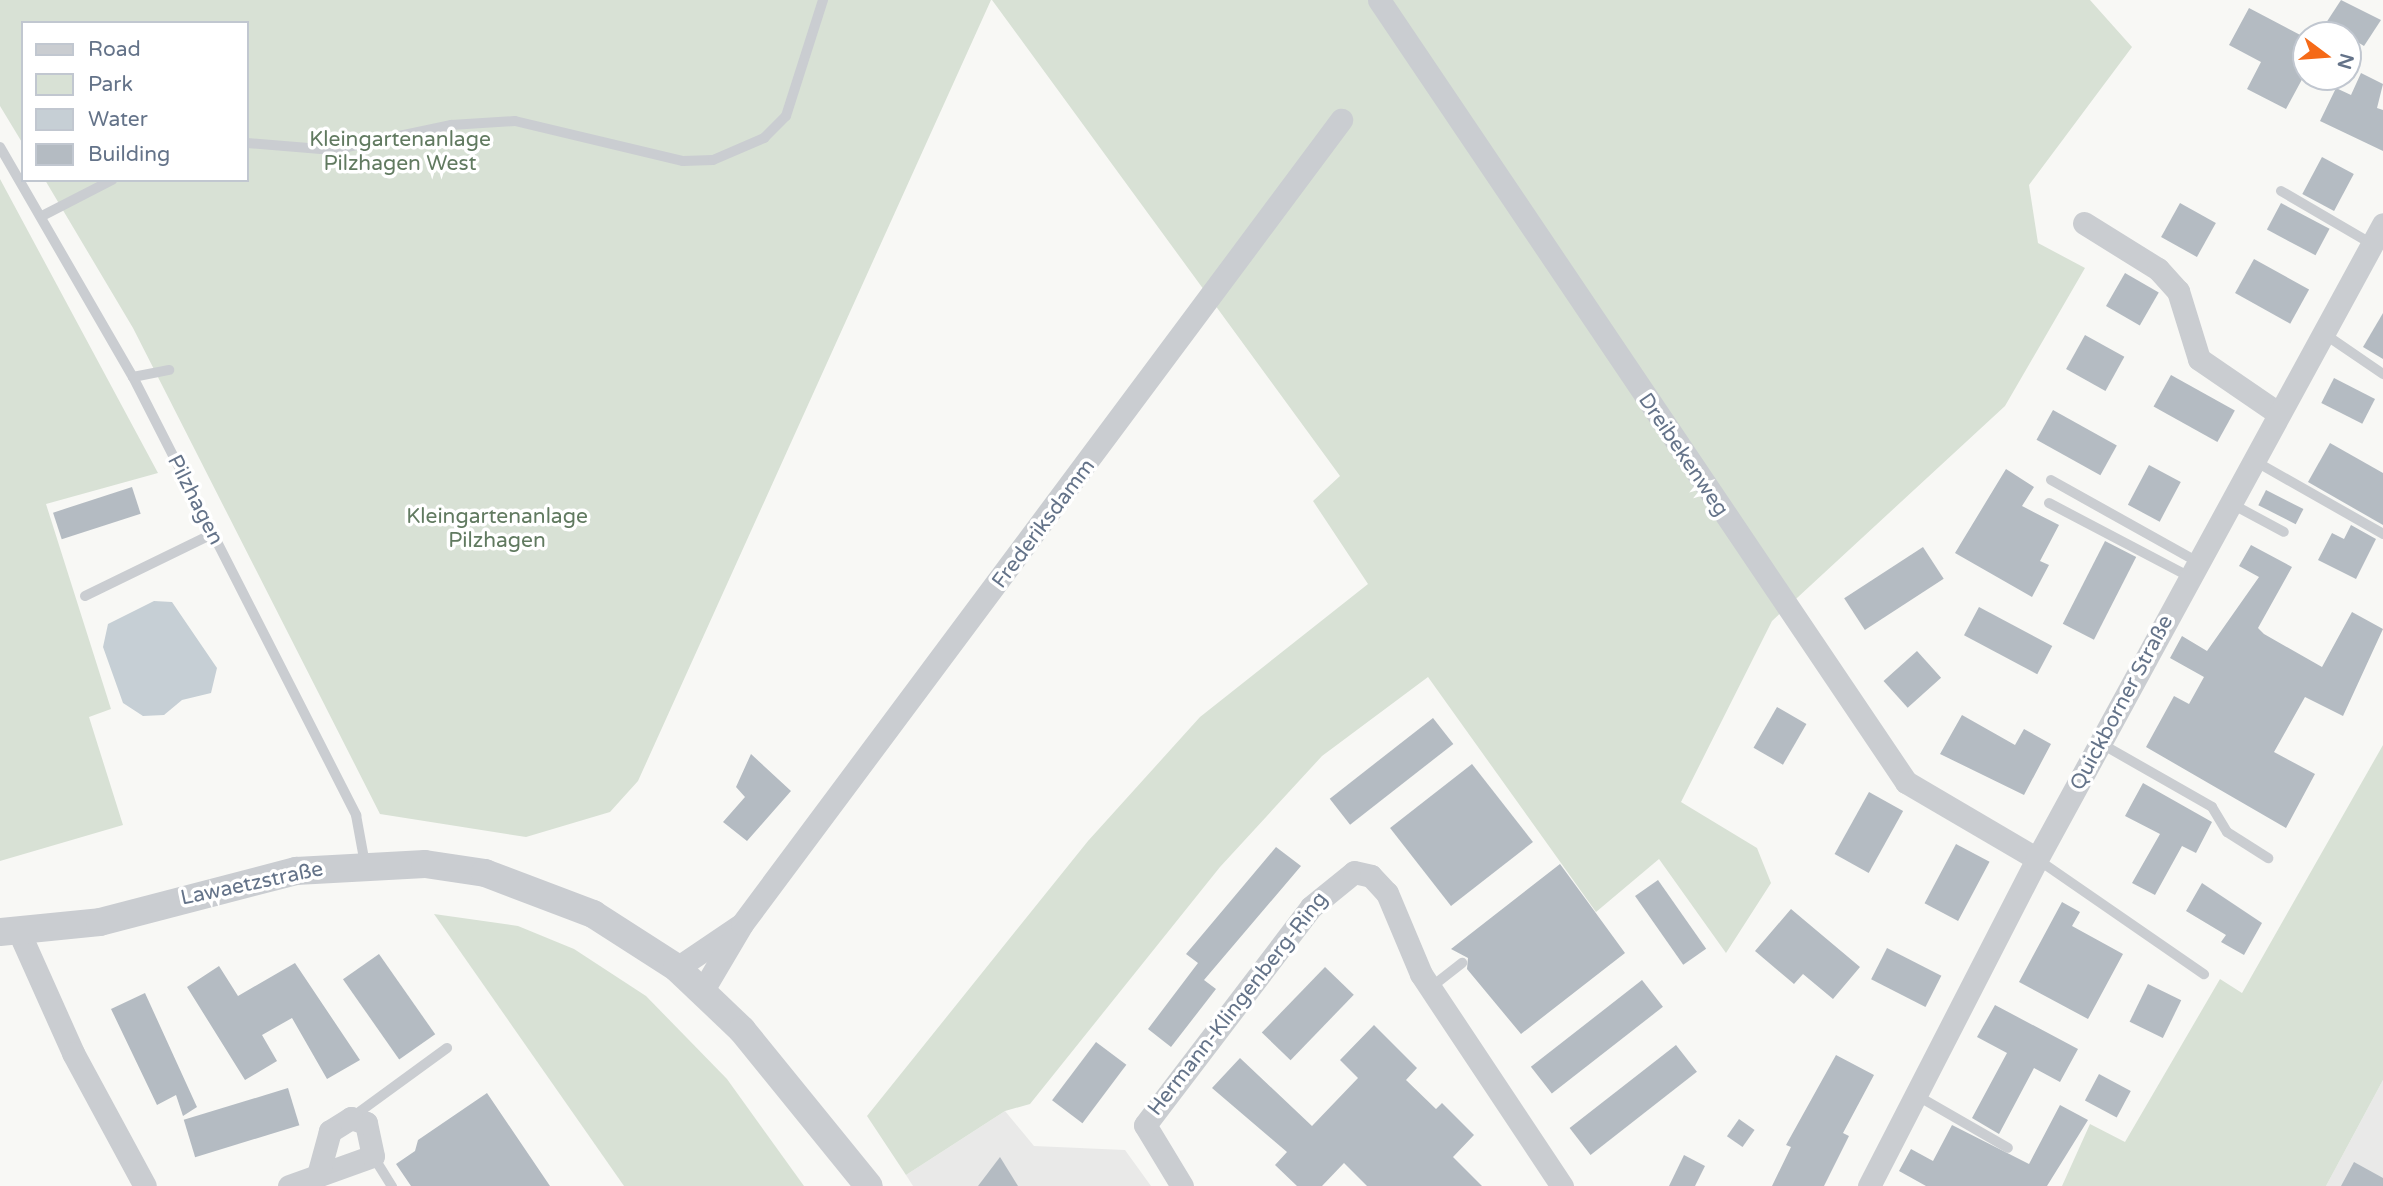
<!DOCTYPE html>
<html>
<head>
<meta charset="utf-8">
<style>
	body { margin:0 }
	#map { position:relative; width:2383px; height:1186px; overflow:hidden; background:#f8f8f5; font-family:"Varela Round",sans-serif }
	div>[style] { position:absolute }
	.built>* { inset:0; background:#e9e9e8 }
	.green>* { inset:0; background:#d8e1d5 }
	.water>* { inset:0; background:#c6cfd5 }
	.building>* { inset:0; background:#b4bbc2; transform-origin:0 0 }
	.service>* { height:10px; margin:-5px; padding:0 5px; transform-origin:5px; border-radius:5px; background:#cacdd1 }
	.minor>* { height:23px; margin:-11.5px; padding:0 11.5px; transform-origin:11.5px; border-radius:11.5px; background:#cacdd1 }
	.tertiary>* { height:28px; margin:-14px; padding:0 14px; transform-origin:14px; border-radius:14px; background:#cacdd1 }
	span { translate:-50% -50%; white-space:nowrap; text-align:center; line-height:1.15; -webkit-text-stroke:7px #fff; paint-order:stroke }
	.park-label { font-size:21px; color:#617a60 }
	.street-label { font-size:21px; color:#647389 }
	.legend { position:absolute; left:21px; top:21px; width:228px; height:161px; box-sizing:border-box; background:#fff; border:2px solid #c1c7d0; margin:0; padding:9px 12px; list-style:none; font-size:21px; color:#647389 }
	.legend li { display:flex; align-items:center; gap:14px; height:35px }
	.legend b { width:35px; border:2px solid #c1c7d0 }
	.north { position:absolute; left:2292px; top:21px; width:70px; height:70px; box-sizing:border-box; background:#fff; border:2px solid #c1c7d0; border-radius:50%; rotate:106deg; font-size:19px; font-weight:700; line-height:28px; text-align:center; color:#647389 }
	.north::after { content:''; display:block; margin:auto; width:24px; height:32px; background:#f56a18; clip-path:polygon(50% 0,100% 100%,50% 72%,0 100%) }
</style>
</head>
<body>
<div id="map">
	<div class="built">
		<div style="clip-path:polygon(2383px 1080px,2383px 1186px,2326px 1186px)"></div>
		<div style="clip-path:polygon(1005px 1111px,1034px 1146px,1125px 1150px,1151px 1186px,913px 1186px,906px 1175px)"></div>
	</div>
	<div class="green">
		<div style="clip-path:polygon(0 0,991px 0,638px 781px,610px 812px,526px 837px,380px 814px,133px 328px,45px 180px,247px 180px,247px 23px,23px 23px,23px 144px,0 106px)"></div>
		<div style="clip-path:polygon(992px 0,2090px 0,2132px 47px,2029px 185px,2038px 243px,2085px 268px,2005px 406px,1772px 621px,1681px 802px,1757px 848px,1771px 883px,1726px 953px,1659px 859px,1596px 912px,1428px 677px,1322px 756px,1220px 867px,1030px 1104px,1005px 1111px,906px 1175px,867px 1116px,1088px 841px,1200px 717px,1368px 584px,1313px 501px,1340px 476px)"></div>
		<div style="clip-path:polygon(0 179px,158px 473px,46px 504px,111px 709px,89px 717px,123px 825px,0 861px)"></div>
		<div style="clip-path:polygon(2383px 745px,2383px 1080px,2326px 1186px,2062px 1186px,2090px 1124px,2125px 1142px,2220px 979px,2242px 993px)"></div>
		<div style="clip-path:polygon(434px 914px,518px 926px,574px 949px,646px 996px,727px 1079px,804px 1186px,624px 1186px)"></div>
	</div>
	<div class="water">
		<div style="clip-path:polygon(154px 601px,172px 602px,217px 668px,211px 693px,182px 700px,164px 715px,143px 716px,123px 703px,103px 647px,108px 624px)"></div>
	</div>
	<div class="building">
		<div style="clip-path:polygon(2341px 0,2381px 20px,2364px 46px,2326px 23px)"></div>
		<div style="clip-path:polygon(2249px 8px,2306px 38px,2306px 72px,2286px 109px,2247px 89px,2261px 62px,2229px 45px)"></div>
		<div style="clip-path:polygon(2361px 73px,2383px 84px,2377px 108px,2383px 110px,2383px 151px,2320px 121px,2336px 88px,2351px 95px)"></div>
		<div style="left:2322px;top:157px;width:36px;height:42px;rotate:28deg"></div>
		<div style="left:2180px;top:203px;width:41px;height:39px;rotate:29deg"></div>
		<div style="left:2281px;top:203px;width:55px;height:30px;rotate:28deg"></div>
		<div style="left:2254px;top:259px;width:63px;height:39px;rotate:29deg"></div>
		<div style="left:2125px;top:273px;width:39px;height:38px;rotate:30deg"></div>
		<div style="clip-path:polygon(2383px 313px,2383px 359px,2363px 347px)"></div>
		<div style="left:2085px;top:335px;width:45px;height:39px;rotate:29deg"></div>
		<div style="left:2171px;top:375px;width:73px;height:36px;rotate:29deg"></div>
		<div style="left:2334px;top:378px;width:46px;height:28px;rotate:27deg"></div>
		<div style="left:2053px;top:410px;width:73px;height:34px;rotate:29deg"></div>
		<div style="clip-path:polygon(2330px 443px,2383px 473px,2383px 525px,2308px 482px)"></div>
		<div style="left:2149px;top:465px;width:36px;height:45px;rotate:28deg"></div>
		<div style="clip-path:polygon(2006px 469px,2034px 487px,2022px 506px,2059px 525px,2040px 561px,2049px 565px,2032px 597px,1955px 553px)"></div>
		<div style="left:132px;top:487px;width:28px;height:83px;rotate:72deg"></div>
		<div style="left:2266px;top:490px;width:42px;height:17px;rotate:27deg"></div>
		<div style="clip-path:polygon(2351px 525px,2376px 539px,2356px 579px,2318px 560px,2332px 533px,2344px 539px)"></div>
		<div style="left:2105px;top:541px;width:35px;height:93px;rotate:27deg"></div>
		<div style="clip-path:polygon(2251px 545px,2292px 567px,2258px 628px,2264px 634px,2322px 667px,2352px 612px,2383px 629px,2343px 716px,2305px 697px,2274px 752px,2315px 774px,2286px 828px,2146px 747px,2174px 696px,2189px 704px,2204px 677px,2170px 658px,2182px 636px,2207px 651px,2259px 577px,2239px 566px)"></div>
		<div style="left:1923px;top:547px;width:38px;height:94px;rotate:57deg"></div>
		<div style="left:1979px;top:607px;width:83px;height:32px;rotate:28deg"></div>
		<div style="left:1917px;top:651px;width:36px;height:45px;rotate:48deg"></div>
		<div style="left:1777px;top:707px;width:34px;height:47px;rotate:30deg"></div>
		<div style="clip-path:polygon(1962px 715px,2015px 745px,2024px 729px,2051px 744px,2024px 795px,1940px 754px)"></div>
		<div style="left:1433px;top:718px;width:33px;height:131px;rotate:52deg"></div>
		<div style="clip-path:polygon(751px 754px,791px 791px,747px 841px,723px 822px,745px 797px,736px 787px)"></div>
		<div style="left:1472px;top:764px;width:99px;height:104px;rotate:52deg"></div>
		<div style="clip-path:polygon(2143px 783px,2212px 822px,2196px 853px,2182px 846px,2155px 895px,2132px 883px,2160px 834px,2125px 816px)"></div>
		<div style="left:1869px;top:792px;width:39px;height:71px;rotate:29deg"></div>
		<div style="left:1956px;top:844px;width:38px;height:67px;rotate:28deg"></div>
		<div style="clip-path:polygon(1276px 847px,1301px 866px,1204px 980px,1216px 989px,1171px 1047px,1148px 1029px,1198px 963px,1186px 954px)"></div>
		<div style="clip-path:polygon(1560px 864px,1625px 953px,1521px 1034px,1467px 969px,1468px 958px,1451px 949px)"></div>
		<div style="left:1658px;top:880px;width:84px;height:28px;rotate:55deg"></div>
		<div style="clip-path:polygon(2202px 883px,2262px 923px,2244px 955px,2221px 942px,2226px 935px,2186px 911px)"></div>
		<div style="clip-path:polygon(2062px 902px,2080px 912px,2072px 926px,2123px 954px,2088px 1019px,2019px 982px)"></div>
		<div style="clip-path:polygon(1791px 909px,1860px 967px,1833px 999px,1803px 974px,1794px 984px,1755px 951px)"></div>
		<div style="left:1887px;top:948px;width:61px;height:35px;rotate:27deg"></div>
		<div style="left:379px;top:954px;width:98px;height:44px;rotate:55deg"></div>
		<div style="clip-path:polygon(295px 963px,360px 1060px,327px 1079px,292px 1018px,262px 1035px,277px 1061px,245px 1080px,187px 987px,219px 966px,238px 996px)"></div>
		<div style="left:1325px;top:967px;width:40px;height:91px;rotate:44deg"></div>
		<div style="left:1642px;top:980px;width:34px;height:141px;rotate:52deg"></div>
		<div style="left:2148px;top:984px;width:37px;height:42px;rotate:26deg"></div>
		<div style="clip-path:polygon(145px 993px,197px 1107px,183px 1116px,176px 1095px,157px 1105px,111px 1009px)"></div>
		<div style="clip-path:polygon(1995px 1005px,2078px 1049px,2060px 1082px,2034px 1068px,1999px 1134px,1972px 1118px,2007px 1053px,1977px 1037px)"></div>
		<div style="clip-path:polygon(1374px 1025px,1417px 1068px,1406px 1080px,1436px 1109px,1442px 1103px,1474px 1135px,1453px 1157px,1482px 1186px,1367px 1186px,1344px 1163px,1322px 1186px,1297px 1186px,1275px 1165px,1287px 1152px,1212px 1088px,1240px 1058px,1312px 1126px,1358px 1078px,1340px 1060px)"></div>
		<div style="left:1096px;top:1042px;width:38px;height:73px;rotate:37deg"></div>
		<div style="left:1676px;top:1045px;width:34px;height:135px;rotate:52deg"></div>
		<div style="clip-path:polygon(1836px 1055px,1874px 1075px,1843px 1133px,1849px 1136px,1824px 1186px,1772px 1186px,1791px 1147px,1786px 1145px)"></div>
		<div style="left:2099px;top:1074px;width:36px;height:30px;rotate:28deg"></div>
		<div style="left:288px;top:1088px;width:39px;height:109px;rotate:73deg"></div>
		<div style="clip-path:polygon(487px 1093px,550px 1186px,411px 1186px,396px 1164px,415px 1151px,418px 1140px)"></div>
		<div style="clip-path:polygon(2060px 1105px,2088px 1120px,2047px 1186px,1926px 1186px,1899px 1171px,1911px 1149px,1933px 1161px,1952px 1125px,2029px 1164px)"></div>
		<div style="left:1739px;top:1119px;width:19px;height:21px;rotate:35deg"></div>
		<div style="clip-path:polygon(1684px 1155px,1705px 1166px,1695px 1186px,1669px 1186px)"></div>
		<div style="clip-path:polygon(1000px 1157px,1018px 1186px,978px 1186px)"></div>
		<div style="clip-path:polygon(2354px 1162px,2383px 1178px,2383px 1186px,2341px 1186px)"></div>
	</div>
	<div class="service">
		<div style="left:247px;top:143px;width:86px;rotate:4.7deg"></div>
		<div style="left:333px;top:150px;width:121px;rotate:-12deg"></div>
		<div style="left:451px;top:125px;width:64px;rotate:-3.6deg"></div>
		<div style="left:515px;top:121px;width:173px;rotate:13.4deg"></div>
		<div style="left:683px;top:161px;width:30px;rotate:-2deg"></div>
		<div style="left:713px;top:160px;width:56px;rotate:-23.3deg"></div>
		<div style="left:764px;top:138px;width:31px;rotate:-45deg"></div>
		<div style="left:786px;top:116px;width:122px;rotate:-72.3deg"></div>
		<div style="left:0;top:147px;width:266px;rotate:60deg"></div>
		<div style="left:133px;top:377px;width:492px;rotate:63deg"></div>
		<div style="left:356px;top:815px;width:50px;rotate:79.6deg"></div>
		<div style="left:2281px;top:191px;width:105px;rotate:30.2deg"></div>
		<div style="left:42px;top:216px;width:79px;rotate:-27.2deg"></div>
		<div style="left:2323px;top:333px;width:73px;rotate:34.3deg"></div>
		<div style="left:133px;top:377px;width:37px;rotate:-11deg"></div>
		<div style="left:2253px;top:460px;width:150px;rotate:29.6deg"></div>
		<div style="left:2051px;top:480px;width:168px;rotate:29.2deg"></div>
		<div style="left:2049px;top:503px;width:159px;rotate:27.7deg"></div>
		<div style="left:2230px;top:503px;width:61px;rotate:28.2deg"></div>
		<div style="left:85px;top:596px;width:141px;rotate:-26deg"></div>
		<div style="left:2100px;top:743px;width:129px;rotate:29.7deg"></div>
		<div style="left:2212px;top:807px;width:29px;rotate:59deg"></div>
		<div style="left:2227px;top:832px;width:49px;rotate:32.4deg"></div>
		<div style="left:2037px;top:859px;width:203px;rotate:34.6deg"></div>
		<div style="left:1430px;top:988px;width:41px;rotate:-38deg"></div>
		<div style="left:1916px;top:1095px;width:106px;rotate:29.9deg"></div>
		<div style="left:351px;top:1118px;width:119px;rotate:-36.1deg"></div>
		<div style="left:373px;top:1156px;width:36px;rotate:58deg"></div>
	</div>
	<div class="minor">
		<div style="left:1379px;top:0;width:943px;rotate:56.02deg"></div>
		<div style="left:1906px;top:782px;width:152px;rotate:30.4deg"></div>
		<div style="left:2084px;top:223px;width:87px;rotate:31.9deg"></div>
		<div style="left:2158px;top:269px;width:30px;rotate:48deg"></div>
		<div style="left:2178px;top:291px;width:71px;rotate:72.8deg"></div>
		<div style="left:2199px;top:359px;width:96px;rotate:34.4deg"></div>
		<div style="left:19px;top:932px;width:133px;rotate:65.9deg"></div>
		<div style="left:73px;top:1053px;width:151px;rotate:61.6deg"></div>
		<div style="left:677px;top:968px;width:75px;rotate:-34.1deg"></div>
		<div style="left:703px;top:990px;width:77px;rotate:-59.4deg"></div>
		<div style="left:742px;top:924px;width:1003px;rotate:-53.31deg"></div>
		<div style="left:289px;top:1186px;width:89px;rotate:-19.7deg"></div>
		<div style="left:373px;top:1156px;width:34px;rotate:-102deg"></div>
		<div style="left:366px;top:1123px;width:16px;rotate:-162deg"></div>
		<div style="left:351px;top:1118px;width:25px;rotate:148deg"></div>
		<div style="left:330px;top:1131px;width:46px;rotate:105.3deg"></div>
		<div style="left:1182px;top:1186px;width:71px;rotate:-121.2deg"></div>
		<div style="left:1145px;top:1125px;width:274px;rotate:-52.7deg"></div>
		<div style="left:1311px;top:907px;width:55px;rotate:-39.1deg"></div>
		<div style="left:1354px;top:872px;width:17px;rotate:13deg"></div>
		<div style="left:1371px;top:876px;width:23px;rotate:47deg"></div>
		<div style="left:1387px;top:893px;width:88px;rotate:67.2deg"></div>
		<div style="left:1421px;top:974px;width:255px;rotate:56.4deg"></div>
		<div style="left:1869px;top:1186px;width:368px;rotate:-62.8deg"></div>
		<div style="left:2037px;top:859px;width:723px;rotate:-61.41deg"></div>
	</div>
	<div class="tertiary">
		<div style="left:0;top:932px;width:100px;rotate:-5.7deg"></div>
		<div style="left:100px;top:922px;width:203px;rotate:-14.6deg"></div>
		<div style="left:296px;top:871px;width:129px;rotate:-3.1deg"></div>
		<div style="left:425px;top:864px;width:61px;rotate:8.5deg"></div>
		<div style="left:485px;top:873px;width:116px;rotate:20.8deg"></div>
		<div style="left:593px;top:914px;width:100px;rotate:32.7deg"></div>
		<div style="left:677px;top:968px;width:90px;rotate:43.6deg"></div>
		<div style="left:742px;top:1030px;width:201px;rotate:50.9deg"></div>
	</div>
	<div class="park-label">
		<span style="left:400px;top:152px">Kleingartenanlage<br>Pilzhagen West</span>
		<span style="left:497px;top:529px">Kleingartenanlage<br>Pilzhagen</span>
	</div>
	<div class="street-label">
		<span style="left:1683px;top:455px;rotate:56deg">Dreibekenweg</span>
		<span style="left:195px;top:500px;rotate:63deg">Pilzhagen</span>
		<span style="left:1044px;top:524px;rotate:-53deg">Frederiksdamm</span>
		<span style="left:2122px;top:703px;rotate:-62deg">Quickborner Straße</span>
		<span style="left:252px;top:884px;rotate:-12deg">Lawaetzstraße</span>
		<span style="left:1238px;top:1004px;rotate:-52deg">Hermann-Klingenberg-Ring</span>
	</div>
	<ul class="legend">
	<li><b style="height:9px;background:#cacdd1"></b>Road</li>
	<li><b style="height:19px;background:#d8e1d5"></b>Park</li>
	<li><b style="height:19px;background:#c6cfd5"></b>Water</li>
	<li><b style="height:19px;background:#b4bbc2"></b>Building</li>
	</ul>
	<div class="north">N</div>
</div>
</body>
</html>
